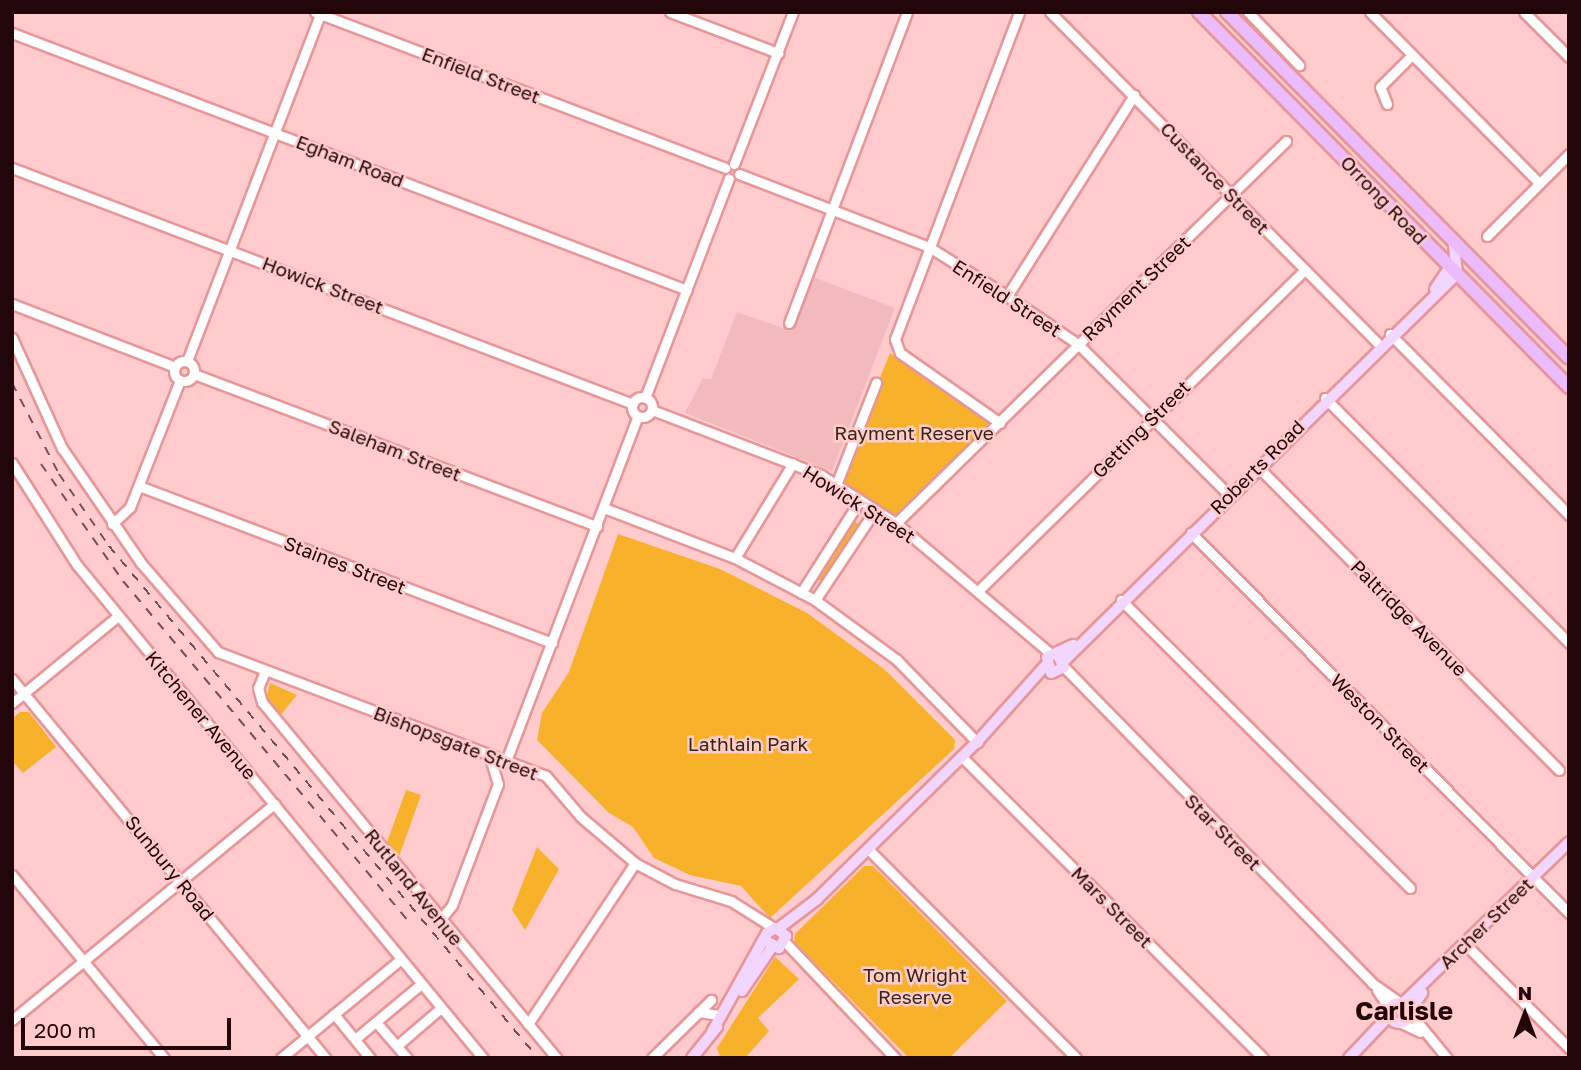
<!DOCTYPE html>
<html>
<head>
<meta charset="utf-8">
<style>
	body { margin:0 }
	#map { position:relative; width:1581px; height:1070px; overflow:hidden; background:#ffcbcc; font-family:"Golos Text",sans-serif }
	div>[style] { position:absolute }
	.built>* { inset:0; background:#f2babc }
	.green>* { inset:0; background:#f7b12b }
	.roads { filter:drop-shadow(2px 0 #e79699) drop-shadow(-2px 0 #e79699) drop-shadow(0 2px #e79699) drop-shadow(0 -2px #e79699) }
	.minor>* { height:9px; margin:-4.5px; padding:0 4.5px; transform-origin:4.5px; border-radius:4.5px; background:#fff }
	.minor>.ring { margin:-4.5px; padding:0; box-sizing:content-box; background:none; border:9px solid #fff; border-radius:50% }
	.major>* { height:10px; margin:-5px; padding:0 5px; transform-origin:5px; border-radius:5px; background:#f3d6fd }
	.major>.ring { margin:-5px; padding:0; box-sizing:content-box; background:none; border:10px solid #f3d6fd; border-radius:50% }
	.highway>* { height:12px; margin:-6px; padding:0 6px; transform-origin:6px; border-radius:6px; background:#ebbbfb }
	.rail>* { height:2px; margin-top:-1px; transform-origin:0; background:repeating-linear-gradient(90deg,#765153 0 9px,transparent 0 18px) }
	span { translate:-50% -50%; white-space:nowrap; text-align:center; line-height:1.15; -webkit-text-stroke:5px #ffcbcc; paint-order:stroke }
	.street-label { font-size:19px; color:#230609 }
	.park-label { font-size:19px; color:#342713 }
	.district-label { font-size:26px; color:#230609; font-weight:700 }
	.frame { position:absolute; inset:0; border:14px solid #230609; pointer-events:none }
	.north { position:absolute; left:1490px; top:979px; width:70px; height:70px; -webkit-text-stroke:5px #ffcbcc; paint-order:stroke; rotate:0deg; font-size:19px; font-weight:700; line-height:28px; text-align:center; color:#230609 }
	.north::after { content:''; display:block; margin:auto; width:24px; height:32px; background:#230609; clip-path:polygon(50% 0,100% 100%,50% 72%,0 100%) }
	.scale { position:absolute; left:21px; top:1018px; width:210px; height:32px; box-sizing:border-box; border:4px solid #230609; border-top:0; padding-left:9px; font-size:21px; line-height:24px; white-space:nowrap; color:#230609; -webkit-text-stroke:5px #ffcbcc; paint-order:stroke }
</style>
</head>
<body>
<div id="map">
	<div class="built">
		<div style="clip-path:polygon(813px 277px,895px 308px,832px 471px,685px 413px,703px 378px,711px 379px,737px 312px,792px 331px)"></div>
	</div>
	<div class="green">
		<div style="clip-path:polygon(890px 353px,1000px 423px,896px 523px,839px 480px)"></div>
		<div style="clip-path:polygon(849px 517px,863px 528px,827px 582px,819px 580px,814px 574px)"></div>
		<div style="clip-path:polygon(618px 534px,720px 569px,807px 613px,884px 669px,955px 740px,954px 749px,770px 918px,741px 886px,690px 875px,654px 858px,633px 827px,609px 813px,537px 740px,542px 713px,569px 672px)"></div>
		<div style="clip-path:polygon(270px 683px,297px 695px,279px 717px,266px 700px)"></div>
		<div style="clip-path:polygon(20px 712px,29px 712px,56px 747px,23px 773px,12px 761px,12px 719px)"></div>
		<div style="clip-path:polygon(406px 790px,421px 795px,398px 859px,386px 845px)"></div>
		<div style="clip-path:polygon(537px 847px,559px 869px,525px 930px,512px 910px)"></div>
		<div style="clip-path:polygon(864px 866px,873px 866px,1007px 1001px,949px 1058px,909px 1058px,794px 942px,795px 934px)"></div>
		<div style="clip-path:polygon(775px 957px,799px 979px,758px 1018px,769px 1031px,745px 1058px,720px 1057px,717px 1048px)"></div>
	</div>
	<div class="roads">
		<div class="minor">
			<div style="left:315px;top:12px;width:439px;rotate:20.8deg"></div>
			<div style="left:670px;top:12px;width:116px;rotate:20.8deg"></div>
			<div style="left:1050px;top:12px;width:468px;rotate:45.3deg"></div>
			<div style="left:1248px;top:12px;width:74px;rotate:46.1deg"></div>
			<div style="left:1370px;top:12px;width:240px;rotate:45.3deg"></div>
			<div style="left:1524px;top:12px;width:64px;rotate:45deg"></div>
			<div style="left:12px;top:33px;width:722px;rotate:20.84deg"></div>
			<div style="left:1387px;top:104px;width:18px;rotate:-112deg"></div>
			<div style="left:1380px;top:87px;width:45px;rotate:-45deg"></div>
			<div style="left:734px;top:164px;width:163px;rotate:-68.8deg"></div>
			<div style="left:12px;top:168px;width:664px;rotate:20.81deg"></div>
			<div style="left:739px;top:174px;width:204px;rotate:21deg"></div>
			<div style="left:929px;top:247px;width:92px;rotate:32.1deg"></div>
			<div style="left:1007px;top:296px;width:86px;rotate:34.1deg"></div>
			<div style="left:1078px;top:344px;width:212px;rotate:45deg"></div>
			<div style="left:1487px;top:236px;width:116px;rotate:-45deg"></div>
			<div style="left:1007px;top:296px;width:238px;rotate:-57.7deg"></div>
			<div style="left:12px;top:304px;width:175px;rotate:21.1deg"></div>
			<div style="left:789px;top:323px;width:333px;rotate:-69.2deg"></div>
			<div style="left:1390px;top:334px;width:255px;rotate:45.3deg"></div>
			<div style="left:12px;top:338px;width:121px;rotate:65.6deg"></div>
			<div style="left:62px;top:448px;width:140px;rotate:55.5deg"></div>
			<div style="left:141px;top:563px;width:118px;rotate:49.1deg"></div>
			<div style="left:218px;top:652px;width:351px;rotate:20.7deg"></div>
			<div style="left:546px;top:776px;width:54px;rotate:49.5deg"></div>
			<div style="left:581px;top:817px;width:71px;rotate:40.4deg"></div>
			<div style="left:635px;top:863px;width:45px;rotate:27.7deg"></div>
			<div style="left:675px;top:884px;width:59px;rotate:16.9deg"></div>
			<div style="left:731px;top:901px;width:51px;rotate:32.1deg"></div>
			<div style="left:187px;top:361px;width:374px;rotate:-69deg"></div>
			<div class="ring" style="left:174px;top:361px;width:11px;height:11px"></div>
			<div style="left:194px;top:374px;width:431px;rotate:20.7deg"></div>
			<div class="ring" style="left:632px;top:397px;width:11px;height:11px"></div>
			<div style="left:645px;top:398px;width:235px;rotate:-69.1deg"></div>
			<div style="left:1325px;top:398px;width:346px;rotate:45.1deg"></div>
			<div style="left:652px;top:410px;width:181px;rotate:21deg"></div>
			<div style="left:821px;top:475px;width:89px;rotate:32.6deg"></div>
			<div style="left:896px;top:523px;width:203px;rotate:40.2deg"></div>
			<div style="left:1000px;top:423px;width:122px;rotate:-145deg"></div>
			<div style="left:900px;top:353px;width:15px;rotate:-110deg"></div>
			<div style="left:895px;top:339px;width:350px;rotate:-69.2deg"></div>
			<div style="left:12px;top:463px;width:121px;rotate:57.5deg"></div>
			<div style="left:77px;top:565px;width:639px;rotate:50.53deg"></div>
			<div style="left:1258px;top:467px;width:427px;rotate:45.2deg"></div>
			<div style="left:836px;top:485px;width:110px;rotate:-68.6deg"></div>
			<div style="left:139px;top:486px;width:442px;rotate:20.8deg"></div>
			<div style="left:604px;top:508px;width:140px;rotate:20.9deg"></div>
			<div style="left:735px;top:558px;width:90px;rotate:27.7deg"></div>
			<div style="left:815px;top:600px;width:102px;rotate:36.2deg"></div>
			<div style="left:897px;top:660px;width:115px;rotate:45.7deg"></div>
			<div style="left:896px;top:523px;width:546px;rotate:-44.41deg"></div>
			<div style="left:112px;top:524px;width:25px;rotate:-43deg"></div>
			<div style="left:130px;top:507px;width:136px;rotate:-68.5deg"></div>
			<div style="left:1191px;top:533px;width:536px;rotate:45.15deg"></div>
			<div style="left:735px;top:558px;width:111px;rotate:-58.6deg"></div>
			<div style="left:979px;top:590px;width:457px;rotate:-44.5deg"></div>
			<div style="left:801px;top:593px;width:110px;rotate:-57.6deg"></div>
			<div style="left:815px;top:600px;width:108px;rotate:-56.3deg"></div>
			<div style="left:1121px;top:600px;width:408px;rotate:44.9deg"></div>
			<div style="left:1064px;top:667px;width:441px;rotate:45.7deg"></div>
			<div style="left:1372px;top:983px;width:35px;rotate:35deg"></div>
			<div style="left:265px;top:671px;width:18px;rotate:112deg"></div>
			<div style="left:258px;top:688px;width:15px;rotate:74deg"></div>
			<div style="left:262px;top:702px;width:462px;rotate:50.4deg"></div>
			<div style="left:12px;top:679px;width:492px;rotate:50.4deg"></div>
			<div style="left:12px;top:703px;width:137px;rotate:-39.4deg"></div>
			<div style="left:962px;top:757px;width:426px;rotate:45deg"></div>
			<div style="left:506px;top:761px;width:369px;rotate:-69.1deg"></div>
			<div style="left:868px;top:849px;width:295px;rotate:45.1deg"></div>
			<div style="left:12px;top:875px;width:238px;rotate:50.3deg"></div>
			<div style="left:440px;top:920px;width:19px;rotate:-51deg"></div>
			<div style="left:452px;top:905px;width:129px;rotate:-69.2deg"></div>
			<div style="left:498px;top:784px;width:30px;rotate:-107deg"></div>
			<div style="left:785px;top:942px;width:160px;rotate:46.5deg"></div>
			<div style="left:1466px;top:945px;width:146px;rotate:45deg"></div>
			<div style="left:1377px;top:990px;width:23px;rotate:56deg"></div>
			<div style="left:698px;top:1012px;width:22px;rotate:8deg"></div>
			<div style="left:1410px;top:1013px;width:58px;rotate:50.6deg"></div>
			<div style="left:334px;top:1014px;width:57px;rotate:50.7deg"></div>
			<div style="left:12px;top:1020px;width:340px;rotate:-39.5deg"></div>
			<div style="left:376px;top:1022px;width:48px;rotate:49.3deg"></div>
			<div style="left:1401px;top:1023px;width:21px;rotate:25deg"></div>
			<div style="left:528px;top:1024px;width:193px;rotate:-56.4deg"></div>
			<div style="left:355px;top:1039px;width:86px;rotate:-39.8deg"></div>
			<div style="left:400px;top:1043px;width:54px;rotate:-40.5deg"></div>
			<div style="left:281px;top:1058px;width:154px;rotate:-39.5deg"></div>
			<div style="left:652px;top:1058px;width:83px;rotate:-44.5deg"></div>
		</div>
		<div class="major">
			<div style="left:1435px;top:289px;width:27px;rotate:-56deg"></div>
			<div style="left:1057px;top:654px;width:15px;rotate:62deg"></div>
			<div style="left:1064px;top:667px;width:14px;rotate:155deg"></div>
			<div style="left:1051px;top:673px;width:16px;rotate:-104deg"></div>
			<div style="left:1047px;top:657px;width:29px;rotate:-25deg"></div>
			<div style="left:1064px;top:661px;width:552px;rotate:-44.56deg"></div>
			<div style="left:1457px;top:274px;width:31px;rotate:-96deg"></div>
			<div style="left:779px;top:928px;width:48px;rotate:-37.3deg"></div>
			<div style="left:817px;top:899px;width:224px;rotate:-44.5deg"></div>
			<div style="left:977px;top:742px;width:102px;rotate:-48.2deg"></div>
			<div style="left:742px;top:991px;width:53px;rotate:-55.7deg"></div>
			<div class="ring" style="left:1389px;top:1003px;width:10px;height:10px"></div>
			<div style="left:1403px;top:1003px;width:231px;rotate:-44.1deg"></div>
			<div style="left:1410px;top:1011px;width:22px;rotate:-56deg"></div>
			<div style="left:712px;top:1032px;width:113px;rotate:-60.9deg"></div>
			<div style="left:767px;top:933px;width:10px;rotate:-29deg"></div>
			<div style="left:776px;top:928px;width:13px;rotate:39deg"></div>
			<div style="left:786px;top:936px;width:14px;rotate:120deg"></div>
			<div style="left:779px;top:948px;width:15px;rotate:-152deg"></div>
			<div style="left:692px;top:1058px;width:40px;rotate:-51deg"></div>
			<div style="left:1349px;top:1058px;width:59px;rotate:-46.4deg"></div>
		</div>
		<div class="highway">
			<div style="left:1199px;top:12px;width:527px;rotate:45.38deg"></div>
			<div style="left:1227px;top:12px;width:486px;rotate:45.3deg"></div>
		</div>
	</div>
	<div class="rail">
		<div style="left:12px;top:383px;width:102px;rotate:62.7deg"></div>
		<div style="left:59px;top:474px;width:88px;rotate:55.2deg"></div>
		<div style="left:109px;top:546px;width:668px;rotate:50.04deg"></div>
		<div style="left:41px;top:464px;width:143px;rotate:55deg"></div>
		<div style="left:123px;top:581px;width:441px;rotate:50deg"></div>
	</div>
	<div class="street-label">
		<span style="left:481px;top:75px;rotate:21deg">Enfield Street</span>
		<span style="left:350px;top:161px;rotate:21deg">Egham Road</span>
		<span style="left:1215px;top:178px;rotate:46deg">Custance Street</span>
		<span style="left:1384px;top:200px;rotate:46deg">Orrong Road</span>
		<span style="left:323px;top:285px;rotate:21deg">Howick Street</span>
		<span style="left:1136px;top:288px;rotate:-44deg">Rayment Street</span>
		<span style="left:1007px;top:298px;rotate:33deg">Enfield Street</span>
		<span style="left:1141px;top:429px;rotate:-45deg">Getting Street</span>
		<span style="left:395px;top:450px;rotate:21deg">Saleham Street</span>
		<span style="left:1257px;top:467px;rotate:-45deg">Roberts Road</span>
		<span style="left:859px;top:504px;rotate:32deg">Howick Street</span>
		<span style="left:345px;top:565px;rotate:21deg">Staines Street</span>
		<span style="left:1409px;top:618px;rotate:45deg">Paltridge Avenue</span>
		<span style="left:201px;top:715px;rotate:50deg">Kitchener Avenue</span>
		<span style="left:1380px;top:723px;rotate:45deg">Weston Street</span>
		<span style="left:456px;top:743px;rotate:21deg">Bishopsgate Street</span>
		<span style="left:1223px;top:832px;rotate:45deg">Star Street</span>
		<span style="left:170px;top:868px;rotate:51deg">Sunbury Road</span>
		<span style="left:414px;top:887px;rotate:51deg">Rutland Avenue</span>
		<span style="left:1112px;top:907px;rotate:45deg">Mars Street</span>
		<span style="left:1486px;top:923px;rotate:-44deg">Archer Street</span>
	</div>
	<div class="park-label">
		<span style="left:914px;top:433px">Rayment Reserve</span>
		<span style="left:748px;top:744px">Lathlain Park</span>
		<span style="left:915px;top:986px">Tom Wright<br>Reserve</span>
	</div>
	<div class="district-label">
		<span style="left:1404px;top:1011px">Carlisle</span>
	</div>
	<div class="frame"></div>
	<div class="north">N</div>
	<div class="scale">200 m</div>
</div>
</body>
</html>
